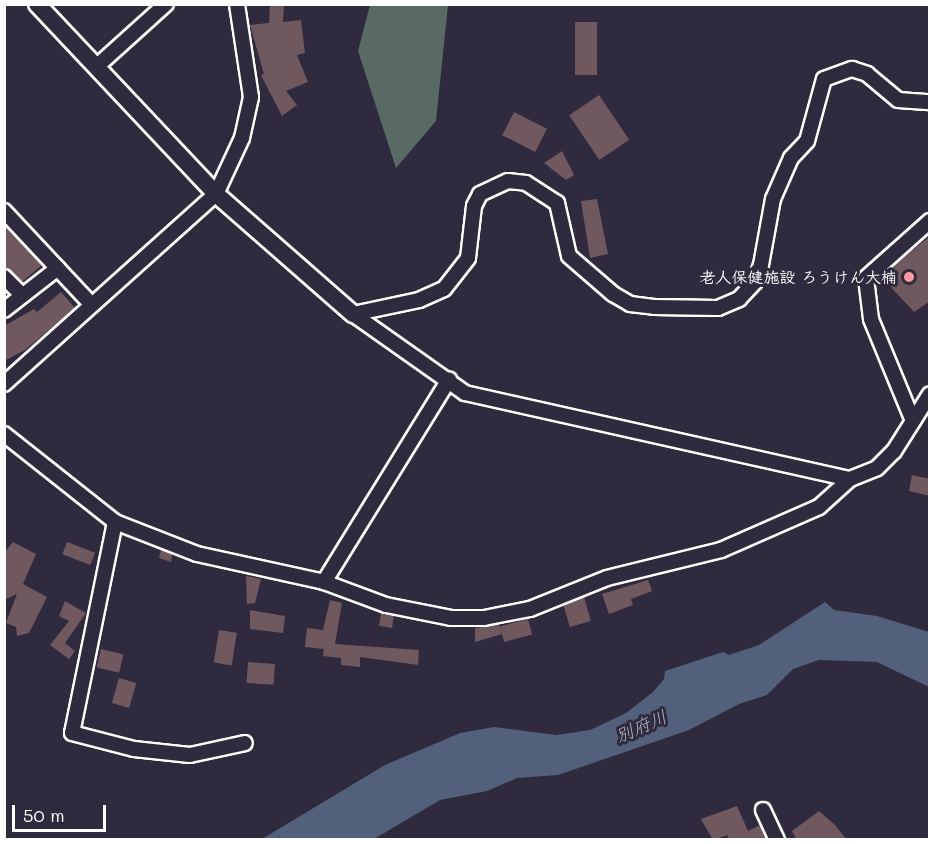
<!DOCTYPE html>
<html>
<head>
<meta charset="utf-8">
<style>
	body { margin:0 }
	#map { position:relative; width:934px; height:844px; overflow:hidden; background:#2f2a3d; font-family:Mali,"Klee One",sans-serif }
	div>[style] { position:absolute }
	.green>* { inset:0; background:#586a63 }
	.water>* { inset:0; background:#53607c }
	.building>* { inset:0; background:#6f595e; transform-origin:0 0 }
	.roads { filter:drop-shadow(2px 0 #fff) drop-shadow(-2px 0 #fff) drop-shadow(0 2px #fff) drop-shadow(0 -2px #fff) }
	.minor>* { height:14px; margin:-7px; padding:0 7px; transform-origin:7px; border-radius:7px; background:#2f2a3d }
	.tertiary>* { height:16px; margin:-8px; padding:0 8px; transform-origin:8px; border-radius:8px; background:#2f2a3d }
	.dots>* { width:16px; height:16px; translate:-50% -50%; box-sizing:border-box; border:3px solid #2f2a3d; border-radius:50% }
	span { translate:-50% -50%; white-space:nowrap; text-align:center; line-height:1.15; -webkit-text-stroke:6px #2f2a3d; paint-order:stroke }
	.poi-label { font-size:16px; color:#fff; font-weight:700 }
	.right { translate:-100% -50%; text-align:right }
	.water-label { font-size:18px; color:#b2b7c4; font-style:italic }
	.frame { position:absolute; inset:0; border:6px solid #fff; pointer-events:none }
	.scale { position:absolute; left:12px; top:805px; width:94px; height:27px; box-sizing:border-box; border:3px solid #fff; border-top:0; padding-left:8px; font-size:18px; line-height:21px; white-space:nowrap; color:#fff; -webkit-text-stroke:4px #2f2a3d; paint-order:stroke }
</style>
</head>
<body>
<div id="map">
	<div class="green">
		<div style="clip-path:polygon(370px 5px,448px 5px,436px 121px,396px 168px,358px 51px)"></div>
	</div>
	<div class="water">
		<div style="clip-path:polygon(825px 602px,834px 610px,877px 616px,929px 632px,929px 687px,877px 662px,819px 660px,793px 669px,767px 695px,739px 704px,689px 730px,558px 775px,517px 778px,487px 791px,440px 800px,374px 839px,262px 839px,385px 765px,460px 733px,494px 727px,556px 735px,590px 730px,626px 713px,653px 692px,664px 679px,665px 671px,723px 652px,729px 655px,759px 645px)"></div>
	</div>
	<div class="building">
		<div style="clip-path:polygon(270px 5px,284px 6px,283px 22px,301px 20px,305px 53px,297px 55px,308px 82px,286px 91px,297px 105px,282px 116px,261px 75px,264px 74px,250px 25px,269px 23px)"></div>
		<div style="left:575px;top:22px;width:22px;height:53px"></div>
		<div style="left:599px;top:95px;width:54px;height:36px;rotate:56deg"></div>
		<div style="left:514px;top:112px;width:37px;height:26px;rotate:27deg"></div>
		<div style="clip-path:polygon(562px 151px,574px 175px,566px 180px,544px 163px)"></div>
		<div style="clip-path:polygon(597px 199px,608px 254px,590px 258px,581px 201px)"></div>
		<div style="clip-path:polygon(4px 225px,42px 265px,22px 282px,4px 268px)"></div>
		<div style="clip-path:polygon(930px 236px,930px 301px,914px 312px,888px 284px,892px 283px,885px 273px)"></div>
		<div style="clip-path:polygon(61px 292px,75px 308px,25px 350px,4px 361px,4px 326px,34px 309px,37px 312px)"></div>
		<div style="clip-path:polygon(912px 475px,930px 479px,930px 496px,909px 491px)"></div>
		<div style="clip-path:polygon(13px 542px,36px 554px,23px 584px,47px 597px,29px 633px,17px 636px,16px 627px,6px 623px,17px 594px,4px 600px,4px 553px)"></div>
		<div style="left:67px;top:542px;width:30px;height:13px;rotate:21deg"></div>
		<div style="clip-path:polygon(161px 550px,172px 554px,171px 562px,159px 558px)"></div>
		<div style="clip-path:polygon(246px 576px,261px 579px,255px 603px,247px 604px)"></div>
		<div style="clip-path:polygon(648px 580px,652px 591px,631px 599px,633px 605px,609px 614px,602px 594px)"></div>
		<div style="left:584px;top:597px;width:25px;height:22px;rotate:74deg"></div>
		<div style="clip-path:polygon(330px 600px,342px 603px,335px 644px,419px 650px,418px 665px,360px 657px,360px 667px,341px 665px,341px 658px,323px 656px,324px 649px,305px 647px,307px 628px,323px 630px)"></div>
		<div style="clip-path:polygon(65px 601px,86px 613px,65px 643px,75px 651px,69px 659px,50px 645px,69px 621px,59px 616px)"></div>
		<div style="clip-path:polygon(250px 610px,285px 616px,283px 633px,250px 629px)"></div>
		<div style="left:381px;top:614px;width:13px;height:12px;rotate:9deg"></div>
		<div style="left:528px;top:619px;width:16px;height:29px;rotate:75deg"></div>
		<div style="clip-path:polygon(499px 624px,502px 634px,475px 642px,475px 628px)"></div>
		<div style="left:219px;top:630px;width:18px;height:33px;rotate:9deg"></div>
		<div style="left:101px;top:649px;width:23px;height:19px;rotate:13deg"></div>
		<div style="left:248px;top:662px;width:27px;height:21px;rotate:4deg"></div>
		<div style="left:119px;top:678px;width:18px;height:26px;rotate:16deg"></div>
		<div style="clip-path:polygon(737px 806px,748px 831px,760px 825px,767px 840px,727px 840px,728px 835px,713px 840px,701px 819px)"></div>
		<div style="clip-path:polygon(819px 811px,835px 825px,847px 840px,797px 840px,792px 831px)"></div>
	</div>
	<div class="roads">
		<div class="minor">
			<div style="left:96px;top:67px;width:94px;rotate:-42deg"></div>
			<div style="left:4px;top:211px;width:127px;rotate:46.9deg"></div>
			<div style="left:4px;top:277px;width:24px;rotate:45deg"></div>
			<div style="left:4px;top:310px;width:68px;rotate:-37.9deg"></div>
			<div style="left:353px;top:314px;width:67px;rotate:-12deg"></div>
			<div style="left:419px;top:300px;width:27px;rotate:-24deg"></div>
			<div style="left:444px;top:289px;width:39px;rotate:-52deg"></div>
			<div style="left:468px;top:258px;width:52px;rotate:-83.4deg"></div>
			<div style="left:474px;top:206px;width:13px;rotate:-63deg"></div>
			<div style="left:480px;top:194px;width:31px;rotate:-25deg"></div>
			<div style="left:508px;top:181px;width:18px;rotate:6deg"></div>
			<div style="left:526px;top:183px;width:37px;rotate:33deg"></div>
			<div style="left:557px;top:203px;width:54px;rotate:77.2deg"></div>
			<div style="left:569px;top:256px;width:58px;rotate:40.8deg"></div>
			<div style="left:613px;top:294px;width:20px;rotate:30deg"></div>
			<div style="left:630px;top:304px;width:24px;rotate:7deg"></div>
			<div style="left:654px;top:307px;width:64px;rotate:0.9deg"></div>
			<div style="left:718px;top:308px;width:23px;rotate:-23deg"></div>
			<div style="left:739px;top:299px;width:23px;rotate:-47deg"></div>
			<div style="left:755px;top:282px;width:18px;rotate:-71deg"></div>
			<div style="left:761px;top:265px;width:67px;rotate:-79.7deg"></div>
			<div style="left:773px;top:199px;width:45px;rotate:-66.3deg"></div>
			<div style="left:791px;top:158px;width:23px;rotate:-47deg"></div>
			<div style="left:807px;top:141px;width:64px;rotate:-74.7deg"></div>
			<div style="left:824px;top:79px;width:30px;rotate:-20deg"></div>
			<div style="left:852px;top:69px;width:16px;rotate:18deg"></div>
			<div style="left:867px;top:74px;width:40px;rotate:40deg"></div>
			<div style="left:898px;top:100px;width:32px;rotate:4deg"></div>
			<div style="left:353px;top:314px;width:137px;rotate:35.2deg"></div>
			<div style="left:465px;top:393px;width:394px;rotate:12.6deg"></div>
			<div style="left:4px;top:384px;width:285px;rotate:-41.9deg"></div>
			<div style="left:216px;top:194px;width:62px;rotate:-65.1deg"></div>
			<div style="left:242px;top:138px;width:42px;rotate:-77.6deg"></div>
			<div style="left:251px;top:97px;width:94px;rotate:-98.6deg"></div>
			<div style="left:913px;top:421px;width:110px;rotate:-112.4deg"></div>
			<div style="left:871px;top:319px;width:41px;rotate:-97deg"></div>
			<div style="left:866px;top:278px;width:86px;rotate:-41.7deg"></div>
			<div style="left:4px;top:434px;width:142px;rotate:38.4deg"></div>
			<div style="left:115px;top:522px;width:88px;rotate:21.3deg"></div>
			<div style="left:197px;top:554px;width:130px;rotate:12.4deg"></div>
			<div style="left:324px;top:582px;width:66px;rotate:20.4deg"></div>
			<div style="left:386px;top:605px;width:66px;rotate:11.3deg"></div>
			<div style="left:451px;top:618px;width:33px"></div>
			<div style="left:484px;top:618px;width:47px;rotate:-11.1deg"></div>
			<div style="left:530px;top:609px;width:83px;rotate:-21.9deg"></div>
			<div style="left:607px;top:578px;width:117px;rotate:-13.8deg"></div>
			<div style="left:721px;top:550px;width:107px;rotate:-23.7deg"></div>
			<div style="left:819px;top:507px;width:42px;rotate:-42.1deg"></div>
			<div style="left:850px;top:479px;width:29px;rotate:-22deg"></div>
			<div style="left:877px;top:468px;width:24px;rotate:-45deg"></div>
			<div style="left:894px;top:451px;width:67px;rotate:-57.7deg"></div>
			<div style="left:115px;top:522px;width:215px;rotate:101.5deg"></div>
			<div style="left:72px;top:733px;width:64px;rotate:14.5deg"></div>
			<div style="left:134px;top:749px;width:56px;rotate:6.1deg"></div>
			<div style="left:190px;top:755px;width:56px;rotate:-12.3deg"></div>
			<div style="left:324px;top:582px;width:238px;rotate:-58.3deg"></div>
			<div style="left:763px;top:810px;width:33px;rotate:65deg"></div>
		</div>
		<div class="tertiary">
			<div style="left:37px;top:4px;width:261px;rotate:46.7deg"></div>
			<div style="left:216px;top:194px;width:182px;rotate:41.2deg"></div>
		</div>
	</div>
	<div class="dots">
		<div style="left:909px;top:277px;background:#ff9aa2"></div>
	</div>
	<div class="poi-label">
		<span class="right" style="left:897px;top:277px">老人保健施設 ろうけん大楠</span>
	</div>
	<div class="water-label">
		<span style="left:641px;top:726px;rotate:-24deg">別府川</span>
	</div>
	<div class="frame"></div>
	<div class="scale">50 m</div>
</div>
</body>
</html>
